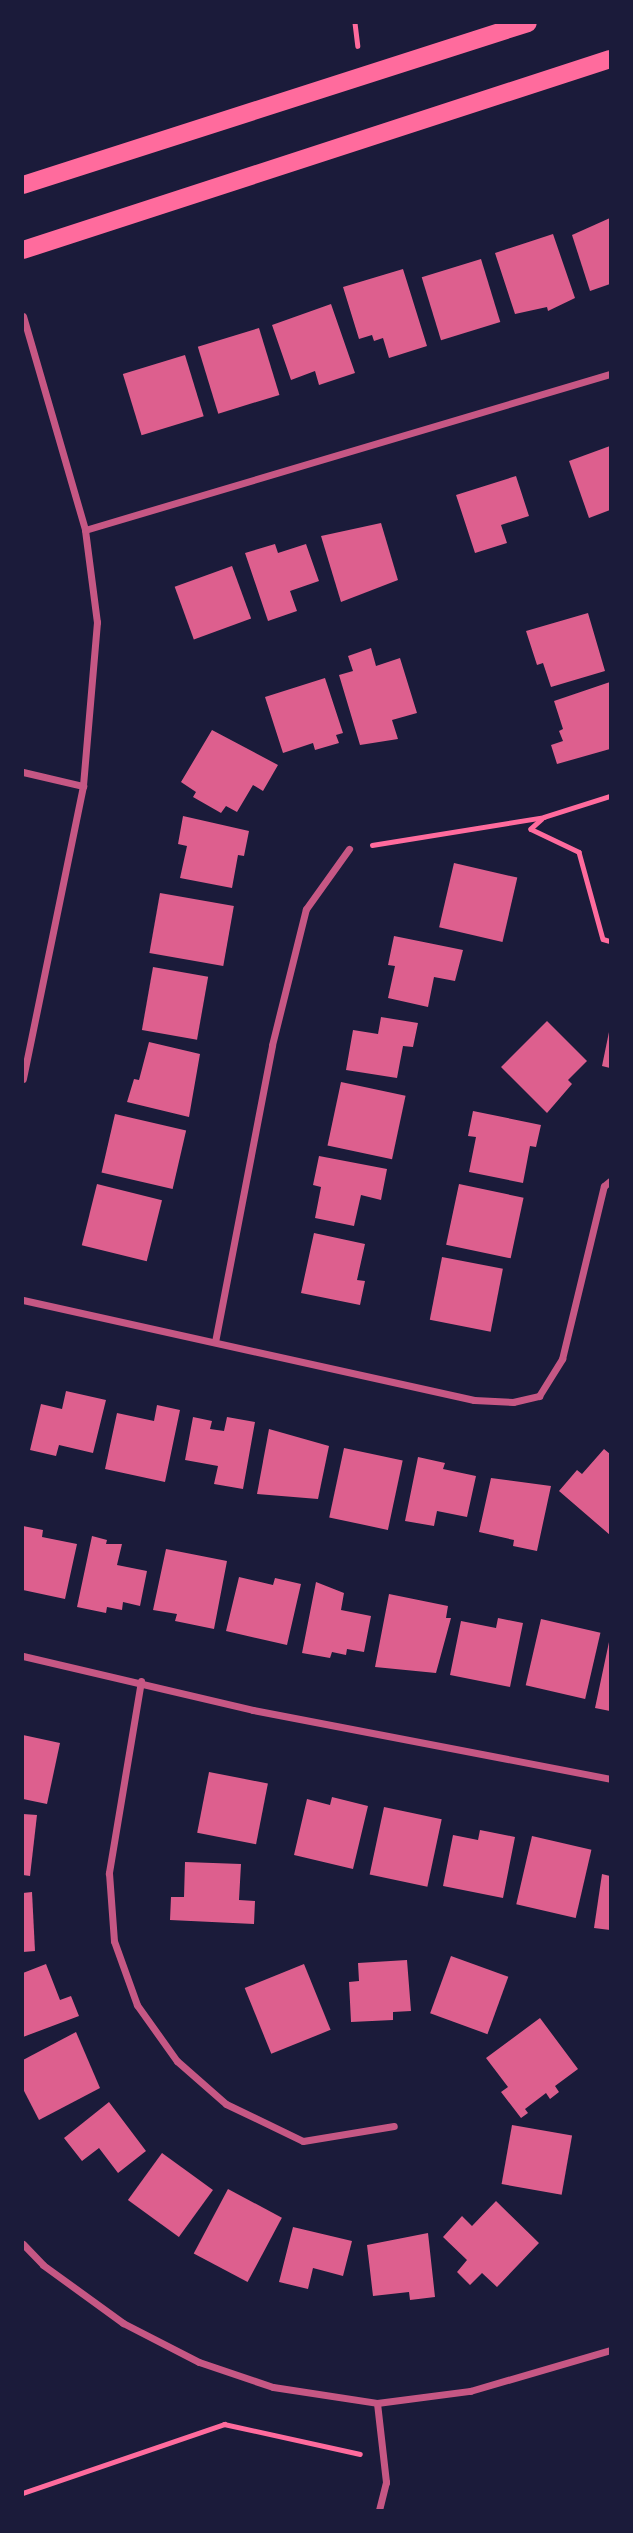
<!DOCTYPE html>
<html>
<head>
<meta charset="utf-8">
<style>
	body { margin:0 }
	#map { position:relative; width:633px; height:2533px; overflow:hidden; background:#1b1b3a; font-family:Figtree,sans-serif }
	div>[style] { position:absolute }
	.building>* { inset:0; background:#dd5f8e; transform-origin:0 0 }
	.path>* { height:4.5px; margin:-2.25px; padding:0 2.25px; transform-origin:2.25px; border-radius:2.25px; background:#ff6b9d }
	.minor>* { height:7px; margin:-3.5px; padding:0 3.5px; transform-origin:3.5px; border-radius:3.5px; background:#c65784 }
	.primary>* { height:18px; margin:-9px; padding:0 9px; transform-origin:9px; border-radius:9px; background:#ff6b9d }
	span { translate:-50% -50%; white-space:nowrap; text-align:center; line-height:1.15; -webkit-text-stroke:7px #1b1b3a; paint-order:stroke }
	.frame { position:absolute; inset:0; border:24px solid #1b1b3a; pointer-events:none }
</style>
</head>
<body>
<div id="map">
	<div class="building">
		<div style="clip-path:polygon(610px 218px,610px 284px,590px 291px,572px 235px)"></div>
		<div style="clip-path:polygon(553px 234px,575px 298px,548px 311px,547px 307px,515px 314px,495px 253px)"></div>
		<div style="left:481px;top:259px;width:66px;height:62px;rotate:73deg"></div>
		<div style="clip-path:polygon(403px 269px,427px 346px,389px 358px,383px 338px,374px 341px,372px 335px,359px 339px,343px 287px)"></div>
		<div style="clip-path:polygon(331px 304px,355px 373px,319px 385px,315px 371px,291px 380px,272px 325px)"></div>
		<div style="left:259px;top:328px;width:70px;height:64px;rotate:73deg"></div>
		<div style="left:185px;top:355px;width:64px;height:65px;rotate:73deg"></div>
		<div style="clip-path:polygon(610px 446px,610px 510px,589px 518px,569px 461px)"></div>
		<div style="clip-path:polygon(516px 476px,529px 516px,501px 525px,507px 543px,475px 553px,456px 495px)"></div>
		<div style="clip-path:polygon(381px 523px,398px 580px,341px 602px,321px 536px)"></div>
		<div style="clip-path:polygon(275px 544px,278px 553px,306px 544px,319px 581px,290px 591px,297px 611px,268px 621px,245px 553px)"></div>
		<div style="left:232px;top:566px;width:56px;height:61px;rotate:70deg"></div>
		<div style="clip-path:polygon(588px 613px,605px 671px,551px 687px,543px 663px,537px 665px,526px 631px)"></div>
		<div style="clip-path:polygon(371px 648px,376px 666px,400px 658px,417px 713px,392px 720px,398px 739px,360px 745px,339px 675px,353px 671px,348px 656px)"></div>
		<div style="clip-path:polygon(325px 678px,343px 733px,336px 735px,339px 743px,315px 750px,313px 743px,283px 753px,265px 697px)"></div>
		<div style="clip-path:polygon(610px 682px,610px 749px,557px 764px,551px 745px,563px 741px,559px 731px,563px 729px,554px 701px)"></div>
		<div style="clip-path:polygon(212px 730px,278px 765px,263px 791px,253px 785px,237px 812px,226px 806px,221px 813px,193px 797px,196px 792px,181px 782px)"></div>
		<div style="clip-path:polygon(183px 816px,249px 831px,244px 856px,238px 855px,232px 888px,180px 878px,187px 846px,178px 844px)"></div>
		<div style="left:454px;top:863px;width:65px;height:66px;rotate:13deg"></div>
		<div style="left:160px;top:893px;width:75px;height:61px;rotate:10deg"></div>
		<div style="clip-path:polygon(394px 936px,463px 950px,455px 981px,434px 977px,428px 1007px,388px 998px,395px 966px,388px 965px)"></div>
		<div style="left:153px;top:967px;width:56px;height:64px;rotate:10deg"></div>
		<div style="clip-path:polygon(381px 1017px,418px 1023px,413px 1047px,403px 1046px,397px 1078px,346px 1070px,353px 1030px,378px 1034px)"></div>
		<div style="clip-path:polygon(547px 1021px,587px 1061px,568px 1080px,572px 1084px,547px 1113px,501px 1067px)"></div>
		<div style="clip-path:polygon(609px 1032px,610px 1032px,610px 1068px,602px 1066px)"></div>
		<div style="clip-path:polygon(149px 1042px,200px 1054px,189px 1117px,127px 1102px,134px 1079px,139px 1080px)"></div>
		<div style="left:341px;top:1082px;width:66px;height:65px;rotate:12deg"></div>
		<div style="clip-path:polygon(473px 1111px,541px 1125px,536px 1147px,530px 1146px,523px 1183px,469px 1172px,476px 1137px,468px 1136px)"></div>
		<div style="left:115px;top:1114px;width:73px;height:60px;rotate:13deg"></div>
		<div style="clip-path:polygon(319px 1156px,387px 1169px,381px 1200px,361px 1195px,354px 1226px,315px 1218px,321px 1187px,313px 1185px)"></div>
		<div style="left:97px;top:1184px;width:67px;height:63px;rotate:14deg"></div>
		<div style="left:459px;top:1184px;width:66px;height:62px;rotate:12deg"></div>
		<div style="clip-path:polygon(314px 1233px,365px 1244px,357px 1280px,365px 1281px,360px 1305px,301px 1293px)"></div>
		<div style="left:442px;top:1257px;width:62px;height:64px;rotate:11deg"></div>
		<div style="clip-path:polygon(66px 1391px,106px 1400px,93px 1453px,59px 1445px,56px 1456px,30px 1450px,41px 1404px,62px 1409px)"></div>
		<div style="clip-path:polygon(157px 1405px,180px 1410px,165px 1482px,105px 1469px,117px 1413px,154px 1421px)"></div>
		<div style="clip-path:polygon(193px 1417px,212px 1421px,210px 1429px,224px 1431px,227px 1417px,255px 1422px,243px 1489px,214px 1484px,218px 1466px,185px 1460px)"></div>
		<div style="clip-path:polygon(269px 1429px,329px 1446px,318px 1499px,257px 1494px)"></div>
		<div style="left:344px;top:1448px;width:60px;height:71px;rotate:12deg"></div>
		<div style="clip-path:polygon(604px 1449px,610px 1454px,610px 1535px,559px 1491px,577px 1470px,582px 1474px)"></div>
		<div style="clip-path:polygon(418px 1457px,445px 1463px,443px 1469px,476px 1476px,467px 1517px,437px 1511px,434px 1526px,405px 1521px)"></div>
		<div style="clip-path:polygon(491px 1478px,551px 1486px,537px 1551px,513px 1546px,514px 1540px,479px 1532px)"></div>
		<div style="clip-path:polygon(23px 1526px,43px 1530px,42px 1537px,77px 1544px,65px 1599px,23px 1590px)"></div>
		<div style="clip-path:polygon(92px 1536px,107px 1540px,106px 1544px,122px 1544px,117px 1565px,147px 1571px,140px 1606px,123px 1602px,122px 1610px,107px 1607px,106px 1613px,77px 1607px)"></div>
		<div style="clip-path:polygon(166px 1549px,227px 1561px,214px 1629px,175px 1621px,177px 1614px,153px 1610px)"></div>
		<div style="clip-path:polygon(239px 1577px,273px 1585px,275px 1578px,301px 1584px,287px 1645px,226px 1631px)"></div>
		<div style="clip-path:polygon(316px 1582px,344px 1593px,341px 1610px,371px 1616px,364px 1652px,347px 1649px,346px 1655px,332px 1652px,330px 1658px,302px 1653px)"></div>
		<div style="clip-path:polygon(389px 1594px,448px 1606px,446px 1618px,451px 1618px,436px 1673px,375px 1667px)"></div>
		<div style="clip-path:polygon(498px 1618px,523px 1623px,510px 1687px,450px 1675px,461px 1621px,496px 1628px)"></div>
		<div style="left:541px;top:1619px;width:61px;height:68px;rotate:13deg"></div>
		<div style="clip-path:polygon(609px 1642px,610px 1642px,610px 1711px,595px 1708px)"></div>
		<div style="clip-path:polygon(23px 1735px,60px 1743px,47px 1804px,23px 1799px)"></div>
		<div style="left:209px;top:1772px;width:60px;height:62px;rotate:11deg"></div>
		<div style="clip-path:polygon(332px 1797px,368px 1806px,353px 1869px,294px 1855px,307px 1799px,330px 1805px)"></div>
		<div style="left:384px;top:1807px;width:59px;height:69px;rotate:12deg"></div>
		<div style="clip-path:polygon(23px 1814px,37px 1815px,30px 1876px,23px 1875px)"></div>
		<div style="clip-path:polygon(480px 1830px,515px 1837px,503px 1898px,443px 1886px,453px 1835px,478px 1840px)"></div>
		<div style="left:532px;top:1836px;width:61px;height:70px;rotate:13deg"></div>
		<div style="clip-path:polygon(185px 1862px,241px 1864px,239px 1900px,255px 1901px,254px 1924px,170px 1920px,171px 1897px,184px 1897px)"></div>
		<div style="clip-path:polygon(602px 1874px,610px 1876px,610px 1930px,594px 1928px)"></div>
		<div style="clip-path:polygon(32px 1892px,35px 1951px,23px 1952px,23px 1893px)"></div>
		<div style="left:451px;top:1956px;width:61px;height:61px;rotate:20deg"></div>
		<div style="clip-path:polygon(407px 1960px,411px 2011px,393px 2012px,393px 2020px,351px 2022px,349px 1982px,359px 1981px,358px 1963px)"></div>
		<div style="clip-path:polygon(46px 1964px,60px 2000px,71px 1996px,79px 2016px,23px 2037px,23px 1973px)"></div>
		<div style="left:304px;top:1964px;width:71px;height:64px;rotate:68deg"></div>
		<div style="clip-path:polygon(540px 2018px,578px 2069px,555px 2086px,559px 2092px,550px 2099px,546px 2093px,525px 2109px,528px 2113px,521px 2118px,501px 2092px,508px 2087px,486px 2058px)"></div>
		<div style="clip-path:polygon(76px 2032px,100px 2088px,39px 2120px,23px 2089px,23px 2060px)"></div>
		<div style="clip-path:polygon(109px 2102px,146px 2151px,118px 2173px,99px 2148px,82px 2161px,64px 2138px)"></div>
		<div style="left:512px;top:2125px;width:61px;height:60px;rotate:10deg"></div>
		<div style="left:162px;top:2153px;width:63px;height:58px;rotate:36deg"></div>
		<div style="left:228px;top:2189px;width:61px;height:73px;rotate:28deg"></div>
		<div style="clip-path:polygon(496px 2201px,539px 2243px,497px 2287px,482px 2273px,470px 2285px,457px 2272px,467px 2260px,443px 2237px,462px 2216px,472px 2226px)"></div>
		<div style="clip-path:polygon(293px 2227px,352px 2241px,343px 2276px,313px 2268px,308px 2289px,279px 2282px)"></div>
		<div style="clip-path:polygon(428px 2233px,435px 2297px,410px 2300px,409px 2292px,373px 2296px,367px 2245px)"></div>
	</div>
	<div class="path">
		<div style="left:355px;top:23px;width:23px;rotate:83deg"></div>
		<div style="left:542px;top:819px;width:15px;rotate:138deg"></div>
		<div style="left:531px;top:829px;width:53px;rotate:25.6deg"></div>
		<div style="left:579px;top:852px;width:90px;rotate:74.6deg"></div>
		<div style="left:603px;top:939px;width:7px;rotate:16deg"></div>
		<div style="left:372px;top:845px;width:174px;rotate:-9.2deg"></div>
		<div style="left:544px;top:817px;width:69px;rotate:-17.7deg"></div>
		<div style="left:23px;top:2493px;width:213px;rotate:-18.9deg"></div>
		<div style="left:224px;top:2424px;width:139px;rotate:12.4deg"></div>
	</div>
	<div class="minor">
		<div style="left:23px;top:316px;width:223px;rotate:73.8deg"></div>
		<div style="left:85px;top:530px;width:93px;rotate:82.6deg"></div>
		<div style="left:97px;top:622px;width:165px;rotate:94.9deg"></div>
		<div style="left:83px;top:786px;width:299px;rotate:101.6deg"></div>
		<div style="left:85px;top:530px;width:548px;rotate:-16.55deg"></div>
		<div style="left:23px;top:772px;width:62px;rotate:13.1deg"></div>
		<div style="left:23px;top:1300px;width:462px;rotate:12.5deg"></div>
		<div style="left:474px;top:1400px;width:39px;rotate:3deg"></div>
		<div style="left:513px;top:1402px;width:27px;rotate:-13deg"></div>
		<div style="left:539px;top:1396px;width:44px;rotate:-58.1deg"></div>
		<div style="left:562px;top:1359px;width:178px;rotate:-76.4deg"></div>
		<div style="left:604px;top:1186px;width:8px;rotate:-40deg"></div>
		<div style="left:215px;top:1342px;width:302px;rotate:-79.1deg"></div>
		<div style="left:272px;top:1045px;width:140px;rotate:-76deg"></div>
		<div style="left:306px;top:909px;width:74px;rotate:-54.4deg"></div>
		<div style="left:23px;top:1656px;width:236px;rotate:13.2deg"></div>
		<div style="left:253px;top:1710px;width:364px;rotate:10.9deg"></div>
		<div style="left:141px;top:1681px;width:195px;rotate:99.5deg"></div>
		<div style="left:109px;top:1873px;width:68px;rotate:85.8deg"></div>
		<div style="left:114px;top:1941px;width:68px;rotate:70.2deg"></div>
		<div style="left:137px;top:2005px;width:69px;rotate:54.5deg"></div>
		<div style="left:177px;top:2061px;width:65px;rotate:41.3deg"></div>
		<div style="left:226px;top:2104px;width:85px;rotate:25.7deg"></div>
		<div style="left:303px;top:2141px;width:92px;rotate:-9.4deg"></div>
		<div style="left:23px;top:2244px;width:29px;rotate:46deg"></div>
		<div style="left:43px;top:2265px;width:99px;rotate:35.9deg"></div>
		<div style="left:123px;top:2323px;width:85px;rotate:27.2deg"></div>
		<div style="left:199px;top:2362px;width:78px;rotate:18.7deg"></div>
		<div style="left:273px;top:2387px;width:105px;rotate:8.7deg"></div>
		<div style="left:377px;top:2403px;width:94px;rotate:-7.4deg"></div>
		<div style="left:470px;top:2391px;width:146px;rotate:-16.3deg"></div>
		<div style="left:377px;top:2403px;width:80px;rotate:83.5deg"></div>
		<div style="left:386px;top:2482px;width:29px;rotate:104deg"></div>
	</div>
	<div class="primary">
		<div style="left:23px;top:185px;width:530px;rotate:-17.79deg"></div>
		<div style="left:23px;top:250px;width:617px;rotate:-18.02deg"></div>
	</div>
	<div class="frame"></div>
</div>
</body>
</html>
